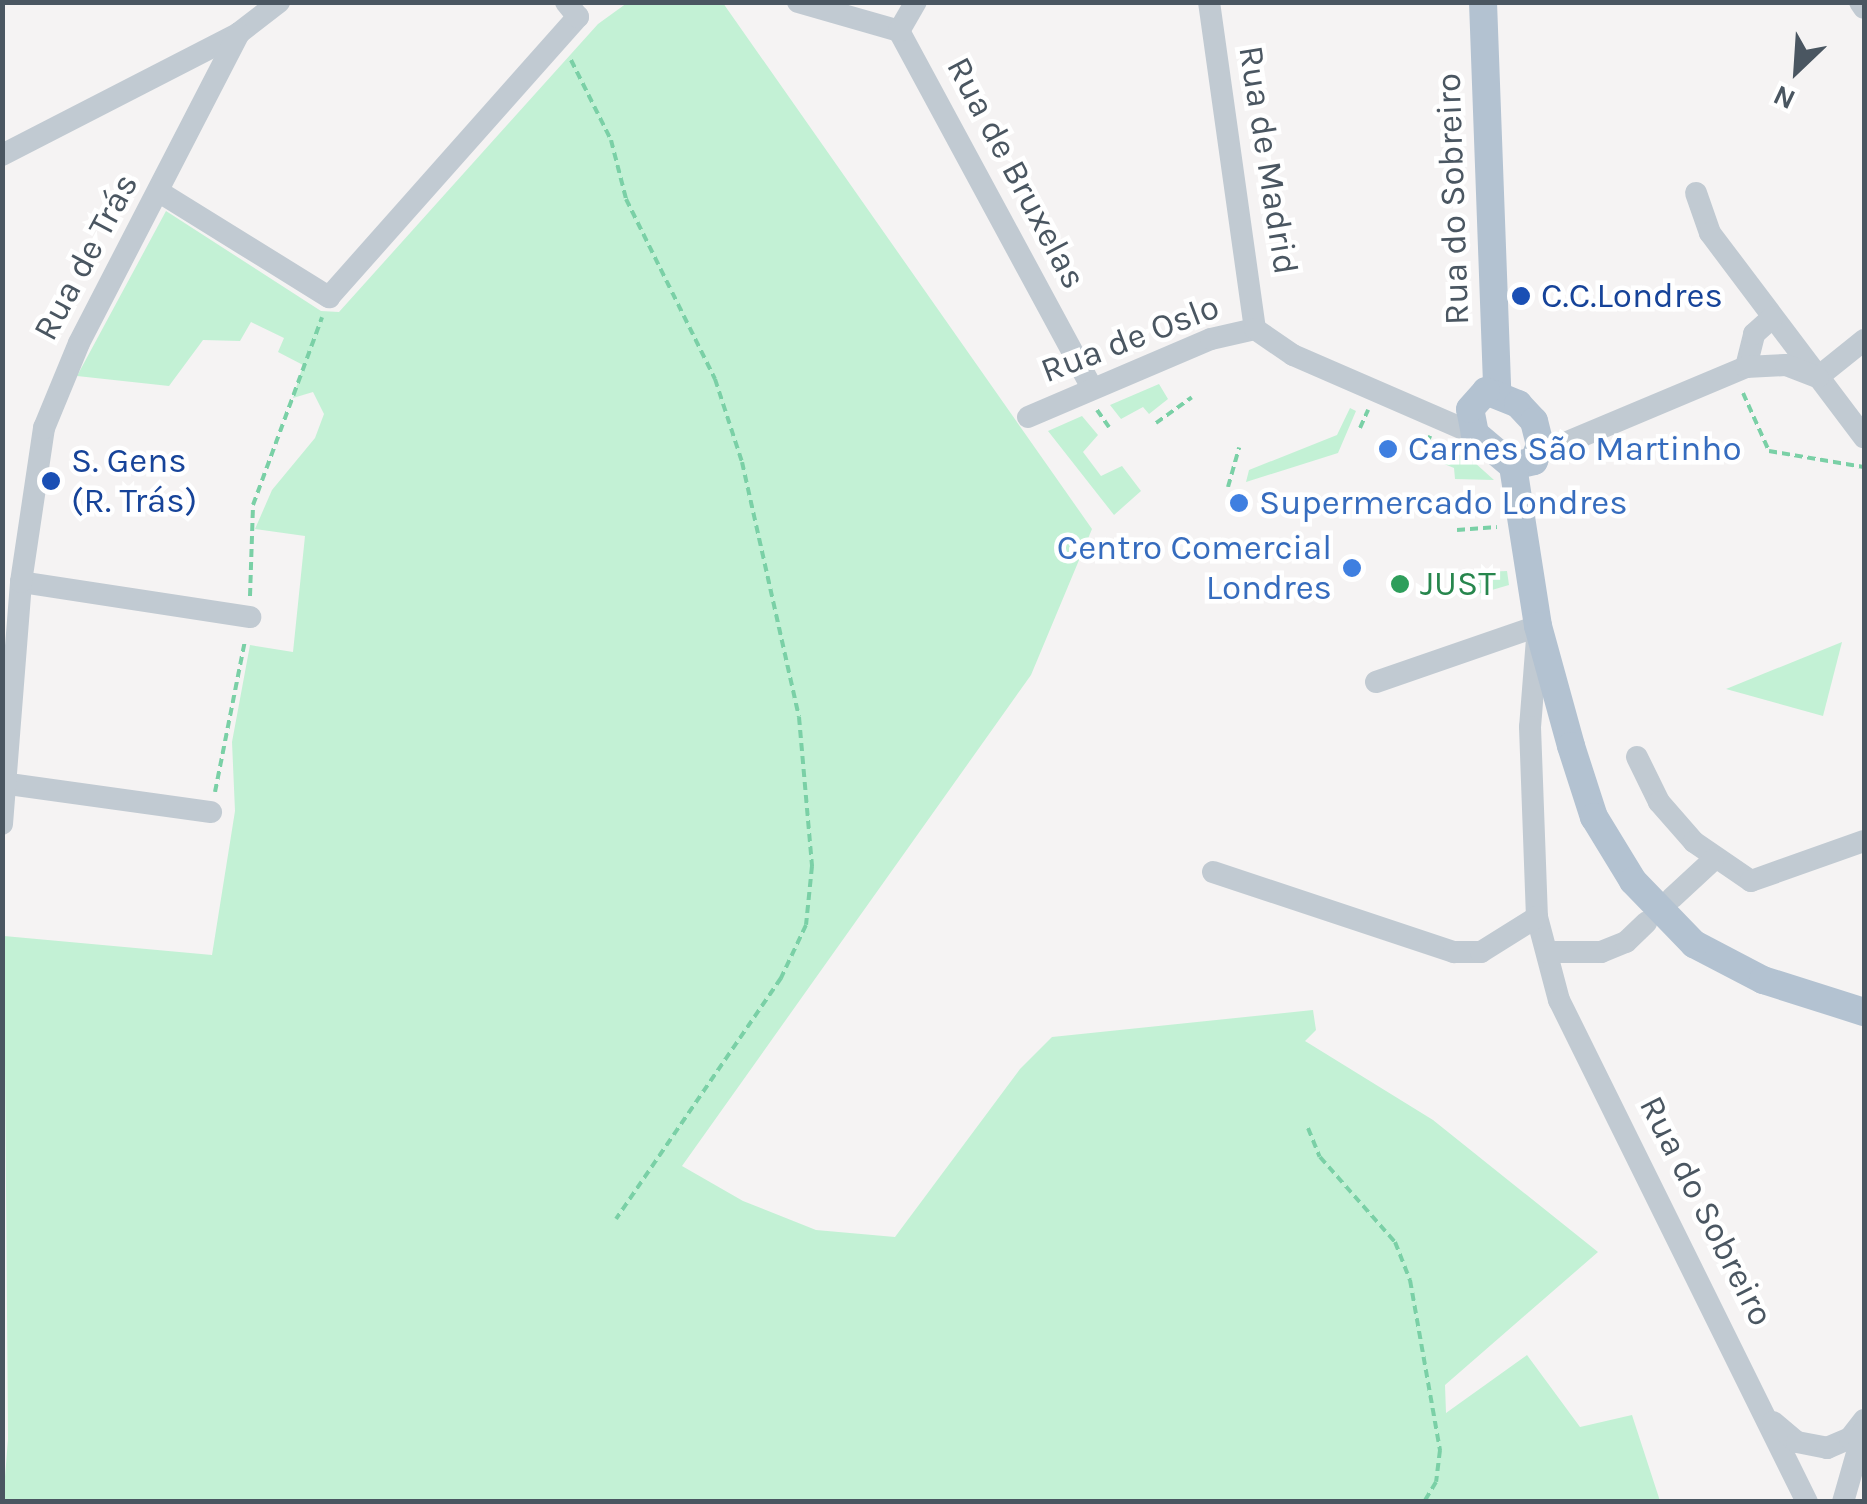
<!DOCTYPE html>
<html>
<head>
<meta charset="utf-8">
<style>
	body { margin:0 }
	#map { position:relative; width:1867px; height:1504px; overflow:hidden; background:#f5f3f3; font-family:Karla,sans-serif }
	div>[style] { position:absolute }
	.green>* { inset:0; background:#c3f1d5 }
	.path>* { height:4px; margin-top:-2px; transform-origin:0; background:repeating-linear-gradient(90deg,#7ad0a6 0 8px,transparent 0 13px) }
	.minor>* { height:22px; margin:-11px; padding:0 11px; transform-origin:11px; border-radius:11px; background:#c1cad2 }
	.major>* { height:28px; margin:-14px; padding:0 14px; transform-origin:14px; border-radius:14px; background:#b3c2d1 }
	.major-bridge>* { height:28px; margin:-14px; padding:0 14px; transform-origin:14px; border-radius:14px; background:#b3c2d1 }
	.dots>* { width:28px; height:28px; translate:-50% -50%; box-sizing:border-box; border:5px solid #fff; border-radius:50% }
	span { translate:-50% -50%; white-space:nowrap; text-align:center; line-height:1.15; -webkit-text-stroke:9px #fff; paint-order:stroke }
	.street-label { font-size:35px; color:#4a5661 }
	.transit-label { font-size:35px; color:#164399 }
	.left { translate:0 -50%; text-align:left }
	.shop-label { font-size:35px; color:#366cbe }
	.right { translate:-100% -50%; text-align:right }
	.leisure-label { font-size:35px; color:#27864d }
	.frame { position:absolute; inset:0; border:5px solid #4a5661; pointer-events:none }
	.north { position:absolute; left:1747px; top:20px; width:100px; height:100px; -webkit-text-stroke:8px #fff; paint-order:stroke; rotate:205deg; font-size:28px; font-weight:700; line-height:40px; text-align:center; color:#4a5661 }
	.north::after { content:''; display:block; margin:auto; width:35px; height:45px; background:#4a5661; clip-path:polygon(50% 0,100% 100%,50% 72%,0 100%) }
</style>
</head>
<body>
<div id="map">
	<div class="green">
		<div style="clip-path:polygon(627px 3px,723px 3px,1092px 529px,1031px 675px,682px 1166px,743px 1201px,816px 1230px,895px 1237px,1020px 1069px,1052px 1037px,1313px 1010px,1316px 1030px,1305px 1041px,1433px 1120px,1598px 1252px,1445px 1385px,1446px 1413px,1527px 1355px,1580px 1427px,1632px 1415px,1660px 1501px,3px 1502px,8px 1439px,4px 936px,212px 955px,235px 811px,232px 742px,250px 645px,293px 652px,305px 536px,255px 529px,272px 490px,315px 438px,324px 414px,313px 392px,293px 398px,303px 365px,278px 352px,284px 338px,251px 322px,240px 341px,203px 340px,169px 386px,77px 376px,166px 211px,321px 311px,339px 312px,598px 24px)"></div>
		<div style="clip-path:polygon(1159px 384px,1168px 399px,1149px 414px,1143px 407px,1121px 419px,1110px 405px)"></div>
		<div style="clip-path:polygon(1350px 408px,1356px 411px,1338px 453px,1246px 482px,1249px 470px,1337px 435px)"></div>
		<div style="clip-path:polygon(1082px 416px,1098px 435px,1083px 452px,1101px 476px,1122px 466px,1141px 491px,1114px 515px,1048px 431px)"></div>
		<div style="clip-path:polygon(1438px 445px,1474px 462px,1494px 480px,1455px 479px,1454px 468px,1432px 459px)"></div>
		<div style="clip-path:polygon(1507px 571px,1509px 585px,1461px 599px,1460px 573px)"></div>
		<div style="clip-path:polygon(1842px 642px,1823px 716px,1726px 689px)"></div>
	</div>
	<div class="path">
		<div style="left:571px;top:60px;width:89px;rotate:63.4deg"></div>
		<div style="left:611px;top:140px;width:61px;rotate:75.7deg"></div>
		<div style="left:626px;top:199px;width:201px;rotate:63.7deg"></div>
		<div style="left:715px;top:379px;width:87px;rotate:72deg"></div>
		<div style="left:742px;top:462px;width:261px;rotate:77.4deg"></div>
		<div style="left:799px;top:717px;width:150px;rotate:85deg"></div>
		<div style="left:812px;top:866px;width:59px;rotate:95.8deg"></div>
		<div style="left:806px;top:925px;width:59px;rotate:115.3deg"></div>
		<div style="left:781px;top:978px;width:292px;rotate:124.4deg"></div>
		<div style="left:1743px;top:393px;width:64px;rotate:65.9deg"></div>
		<div style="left:1769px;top:451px;width:96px;rotate:9.6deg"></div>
		<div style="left:1097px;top:410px;width:21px;rotate:55deg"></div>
		<div style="left:1156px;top:423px;width:44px;rotate:-35.8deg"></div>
		<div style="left:1360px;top:428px;width:20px;rotate:-66deg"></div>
		<div style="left:1422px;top:455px;width:21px;rotate:-67deg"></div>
		<div style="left:1228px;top:487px;width:41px;rotate:-74.2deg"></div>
		<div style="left:1457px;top:530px;width:40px;rotate:-4.3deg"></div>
		<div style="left:250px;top:596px;width:91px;rotate:-88.1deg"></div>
		<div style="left:253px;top:505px;width:200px;rotate:-69.8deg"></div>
		<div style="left:215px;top:792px;width:155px;rotate:-78.8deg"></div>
		<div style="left:1308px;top:1128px;width:31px;rotate:68deg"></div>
		<div style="left:1320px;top:1157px;width:113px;rotate:48.6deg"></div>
		<div style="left:1395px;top:1242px;width:41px;rotate:68.5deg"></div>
		<div style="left:1410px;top:1280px;width:173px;rotate:80deg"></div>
		<div style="left:1440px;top:1450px;width:32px;rotate:97deg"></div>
		<div style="left:1436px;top:1482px;width:23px;rotate:121deg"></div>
	</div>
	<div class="minor">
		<div style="left:798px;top:2px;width:105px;rotate:16deg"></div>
		<div style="left:899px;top:31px;width:406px;rotate:61.6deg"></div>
		<div style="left:1209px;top:2px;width:330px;rotate:82deg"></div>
		<div style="left:1860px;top:2px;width:7px;rotate:56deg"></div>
		<div style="left:899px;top:31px;width:34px;rotate:-60deg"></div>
		<div style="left:2px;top:155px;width:267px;rotate:-27.2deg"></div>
		<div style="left:239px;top:33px;width:51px;rotate:-37.8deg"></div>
		<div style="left:161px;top:193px;width:198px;rotate:31.8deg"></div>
		<div style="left:329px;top:297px;width:375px;rotate:-48.4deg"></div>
		<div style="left:578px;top:17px;width:19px;rotate:-129deg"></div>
		<div style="left:1696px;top:193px;width:42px;rotate:70.7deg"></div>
		<div style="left:1710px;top:233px;width:256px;rotate:53deg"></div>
		<div style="left:1746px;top:367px;width:34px;rotate:-76deg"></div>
		<div style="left:1754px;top:334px;width:25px;rotate:-42deg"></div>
		<div style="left:1818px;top:377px;width:59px;rotate:-38.8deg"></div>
		<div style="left:1028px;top:417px;width:199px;rotate:-23.1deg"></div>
		<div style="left:1211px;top:339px;width:45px;rotate:-12.8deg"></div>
		<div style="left:1255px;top:329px;width:46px;rotate:34.4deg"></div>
		<div style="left:1293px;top:355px;width:198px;rotate:23.5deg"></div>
		<div style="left:1539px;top:454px;width:225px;rotate:-22.8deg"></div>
		<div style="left:1746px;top:367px;width:40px;rotate:-2.9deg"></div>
		<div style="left:1786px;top:365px;width:34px;rotate:21deg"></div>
		<div style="left:21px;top:582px;width:232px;rotate:8.7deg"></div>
		<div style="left:1376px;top:682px;width:171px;rotate:-19.1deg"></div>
		<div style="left:1538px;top:626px;width:101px;rotate:94.5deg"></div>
		<div style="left:1530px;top:727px;width:190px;rotate:87.9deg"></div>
		<div style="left:1537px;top:917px;width:86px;rotate:75.2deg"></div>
		<div style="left:1559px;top:1000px;width:560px;rotate:63.71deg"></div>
		<div style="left:1637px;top:757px;width:50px;rotate:63.9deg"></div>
		<div style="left:1659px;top:802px;width:53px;rotate:48.8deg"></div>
		<div style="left:1694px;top:842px;width:69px;rotate:34.4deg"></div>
		<div style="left:1751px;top:881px;width:120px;rotate:-19.5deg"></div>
		<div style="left:9px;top:784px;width:204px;rotate:7.9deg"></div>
		<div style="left:2px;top:824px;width:243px;rotate:-85.5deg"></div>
		<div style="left:21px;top:582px;width:156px;rotate:-81.5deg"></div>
		<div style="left:44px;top:428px;width:92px;rotate:-67.6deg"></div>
		<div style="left:79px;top:343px;width:349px;rotate:-62.7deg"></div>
		<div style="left:1213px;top:872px;width:254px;rotate:18.4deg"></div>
		<div style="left:1454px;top:952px;width:27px"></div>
		<div style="left:1481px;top:952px;width:66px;rotate:-32deg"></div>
		<div style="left:1672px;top:898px;width:56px;rotate:-42.8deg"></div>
		<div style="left:1547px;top:952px;width:54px"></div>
		<div style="left:1601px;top:952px;width:27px;rotate:-22deg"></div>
		<div style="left:1626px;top:942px;width:28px;rotate:-44deg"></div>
		<div style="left:1773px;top:1422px;width:31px;rotate:40deg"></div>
		<div style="left:1797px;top:1442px;width:31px;rotate:11deg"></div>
		<div style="left:1827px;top:1448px;width:25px;rotate:-23deg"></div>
		<div style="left:1850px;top:1438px;width:23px;rotate:-52deg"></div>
		<div style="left:1843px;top:1502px;width:76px;rotate:-74deg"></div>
	</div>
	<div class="major">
		<div style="left:1483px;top:2px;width:390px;rotate:87.9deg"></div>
		<div style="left:1486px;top:391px;width:35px;rotate:22deg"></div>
		<div style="left:1518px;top:404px;width:23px;rotate:47deg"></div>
		<div style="left:1534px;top:421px;width:25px;rotate:76deg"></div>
		<div style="left:1540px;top:445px;width:17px;rotate:111deg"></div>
		<div style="left:1534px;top:461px;width:22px;rotate:167deg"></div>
		<div style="left:1513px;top:466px;width:50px;rotate:-139.9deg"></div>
		<div style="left:1475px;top:434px;width:25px;rotate:-101deg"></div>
		<div style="left:1470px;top:409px;width:24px;rotate:-48deg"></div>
		<div style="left:1513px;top:466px;width:162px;rotate:81.1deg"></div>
		<div style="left:1538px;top:626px;width:124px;rotate:74.6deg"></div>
		<div style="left:1571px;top:746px;width:75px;rotate:72.1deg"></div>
		<div style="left:1594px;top:817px;width:75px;rotate:58.6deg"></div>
		<div style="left:1694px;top:944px;width:78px;rotate:27.6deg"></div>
		<div style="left:1763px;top:980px;width:106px;rotate:17.6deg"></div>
	</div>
	<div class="major-bridge">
		<div style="left:1633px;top:881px;width:88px;rotate:45.9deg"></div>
	</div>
	<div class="dots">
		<div style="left:1521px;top:296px;background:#1a4fb4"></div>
		<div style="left:1388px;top:449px;background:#3f7fe0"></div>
		<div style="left:51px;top:481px;background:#1a4fb4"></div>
		<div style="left:1239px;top:503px;background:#3f7fe0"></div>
		<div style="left:1352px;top:568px;background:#3f7fe0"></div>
		<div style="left:1400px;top:584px;background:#2e9e5b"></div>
	</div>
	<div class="street-label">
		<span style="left:1268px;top:160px;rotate:81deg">Rua de Madrid</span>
		<span style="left:1016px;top:173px;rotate:62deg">Rua de Bruxelas</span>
		<span style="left:1453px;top:199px;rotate:-92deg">Rua do Sobreiro</span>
		<span style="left:86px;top:257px;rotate:-62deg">Rua de Trás</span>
		<span style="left:1130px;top:339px;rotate:-21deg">Rua de Oslo</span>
		<span style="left:1706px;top:1211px;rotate:63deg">Rua do Sobreiro</span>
	</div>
	<div class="transit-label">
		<span class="left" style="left:1541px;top:296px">C.C.Londres</span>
		<span class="left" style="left:71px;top:481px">S. Gens<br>(R. Trás)</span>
	</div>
	<div class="shop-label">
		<span class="left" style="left:1408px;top:449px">Carnes São Martinho</span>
		<span class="left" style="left:1259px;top:503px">Supermercado Londres</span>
		<span class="right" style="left:1332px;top:568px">Centro Comercial<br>Londres</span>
	</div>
	<div class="leisure-label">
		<span class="left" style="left:1420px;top:584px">JUST</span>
	</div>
	<div class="frame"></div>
	<div class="north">N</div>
</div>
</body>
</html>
